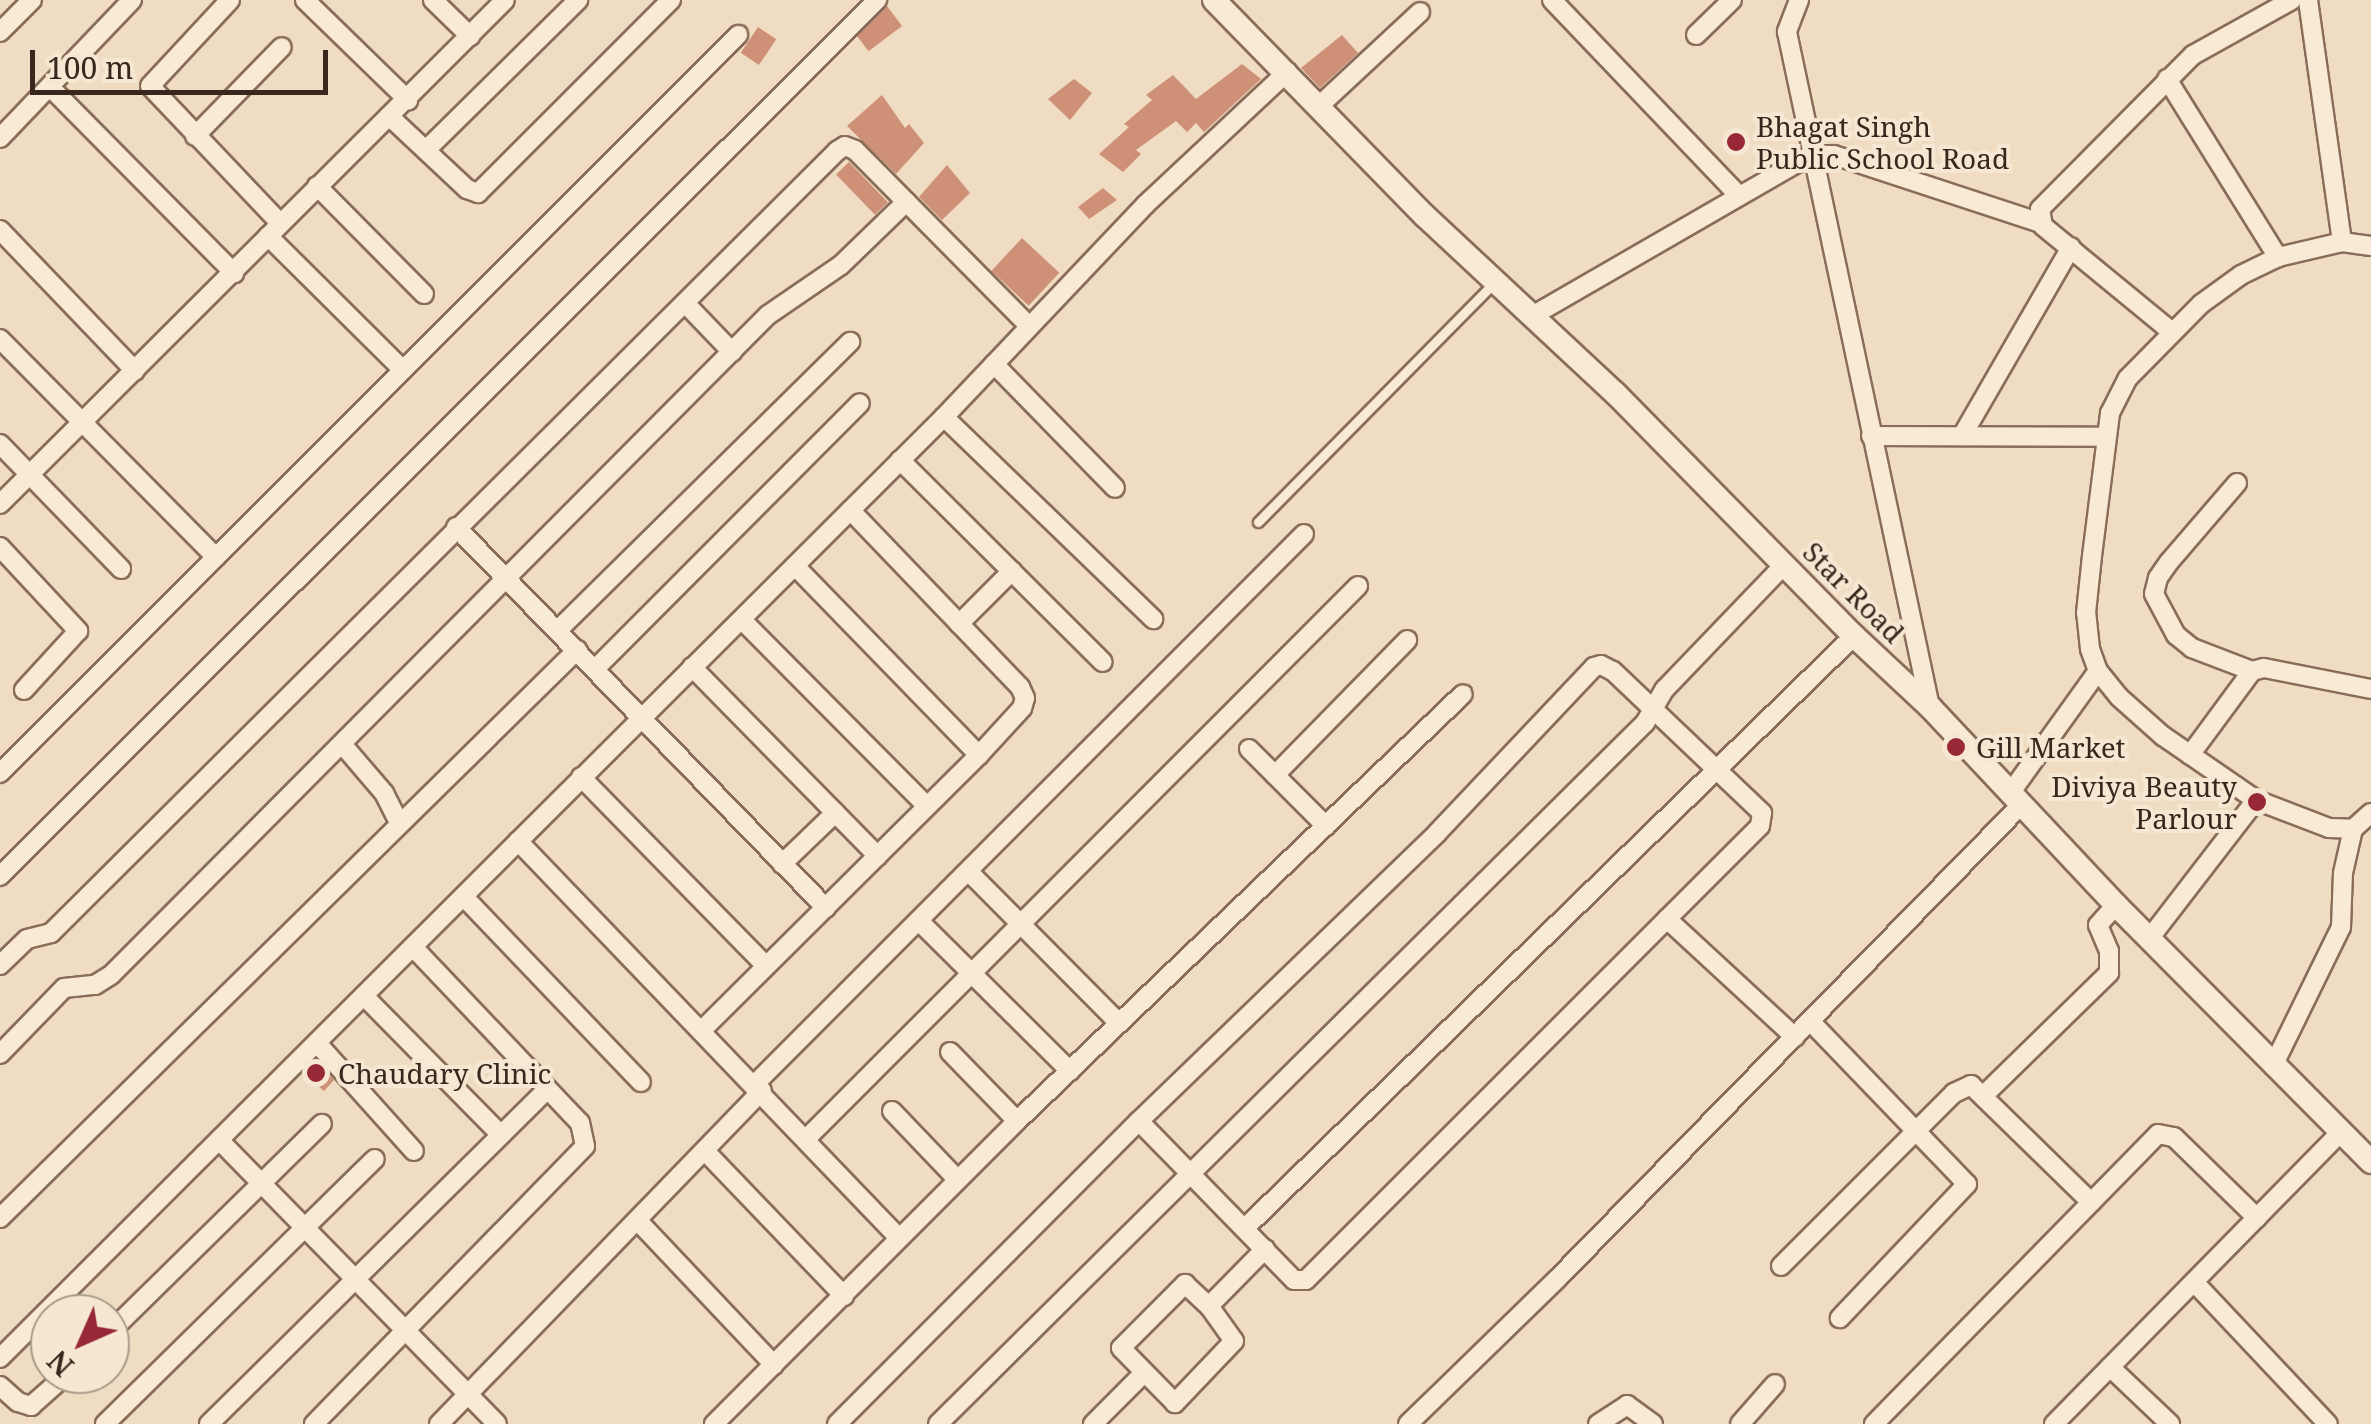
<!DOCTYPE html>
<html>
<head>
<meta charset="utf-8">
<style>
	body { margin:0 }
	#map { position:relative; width:2371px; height:1424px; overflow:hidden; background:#efdcc2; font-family:"Noto Serif",serif }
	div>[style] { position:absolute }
	.building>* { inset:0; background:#ce9177; transform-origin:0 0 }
	.roads { filter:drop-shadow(2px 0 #896d59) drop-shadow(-2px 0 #896d59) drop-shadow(0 2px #896d59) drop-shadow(0 -2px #896d59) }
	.service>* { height:9px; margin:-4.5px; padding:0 4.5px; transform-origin:4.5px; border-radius:4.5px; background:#f9ead6 }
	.minor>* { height:18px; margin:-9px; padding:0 9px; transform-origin:9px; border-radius:9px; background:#f9ead6 }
	.tertiary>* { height:22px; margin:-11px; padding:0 11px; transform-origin:11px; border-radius:11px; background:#f9ead6 }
	.dots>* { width:28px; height:28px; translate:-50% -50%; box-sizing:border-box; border:5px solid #f6e7d2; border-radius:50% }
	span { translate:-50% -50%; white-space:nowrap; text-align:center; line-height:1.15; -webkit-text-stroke:8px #f6e7d2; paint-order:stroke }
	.poi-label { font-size:28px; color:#39271d }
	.left { translate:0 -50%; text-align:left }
	.right { translate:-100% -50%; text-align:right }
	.street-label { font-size:28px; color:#39271d }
	.north { position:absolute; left:30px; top:1294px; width:100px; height:100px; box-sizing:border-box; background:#f6e7d2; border:2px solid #aa9a8a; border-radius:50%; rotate:225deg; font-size:28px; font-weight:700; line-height:40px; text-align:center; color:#39271d }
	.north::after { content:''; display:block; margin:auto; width:35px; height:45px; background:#992836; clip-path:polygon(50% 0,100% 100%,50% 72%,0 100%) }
	.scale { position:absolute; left:30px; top:50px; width:298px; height:45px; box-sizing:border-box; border:5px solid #39271d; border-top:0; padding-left:12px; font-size:30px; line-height:35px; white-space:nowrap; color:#39271d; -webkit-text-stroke:8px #f6e7d2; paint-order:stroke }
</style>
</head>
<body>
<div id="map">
	<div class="building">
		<div style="left:887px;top:6px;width:25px;height:42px;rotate:53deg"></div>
		<div style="left:758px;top:27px;width:22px;height:31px;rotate:34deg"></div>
		<div style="clip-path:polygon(1342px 35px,1358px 53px,1320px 88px,1301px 68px)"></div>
		<div style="clip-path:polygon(1242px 64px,1261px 79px,1204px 132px,1196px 123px,1187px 132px,1176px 121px,1136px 150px,1141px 154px,1123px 172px,1099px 154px,1129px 127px,1124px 124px,1152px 100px,1146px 95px,1173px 75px,1196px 99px)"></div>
		<div style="clip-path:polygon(1074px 79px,1092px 93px,1070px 120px,1048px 99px)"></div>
		<div style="clip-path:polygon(882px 95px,905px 128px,909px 124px,924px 143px,896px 174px,847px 126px)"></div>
		<div style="left:849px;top:162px;width:56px;height:18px;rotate:46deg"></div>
		<div style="clip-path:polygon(947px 165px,970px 193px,942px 220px,919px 197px)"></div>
		<div style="clip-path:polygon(1103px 188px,1117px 200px,1089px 219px,1078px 207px)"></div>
		<div style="left:1022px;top:238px;width:51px;height:45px;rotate:43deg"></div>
		<div style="clip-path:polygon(316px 1061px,334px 1080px,324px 1091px,304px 1073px)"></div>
	</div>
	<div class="roads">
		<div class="service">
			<div style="left:1258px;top:522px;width:336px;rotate:-45.4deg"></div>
		</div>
		<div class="minor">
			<div style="left:230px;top:0;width:117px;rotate:132.9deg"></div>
			<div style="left:150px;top:86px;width:189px;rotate:46.5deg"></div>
			<div style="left:305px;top:0;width:144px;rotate:44.2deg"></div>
			<div style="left:433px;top:0;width:52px;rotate:44.2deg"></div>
			<div style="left:1552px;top:0;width:271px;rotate:46.3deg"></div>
			<div style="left:1799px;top:0;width:34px;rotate:111deg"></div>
			<div style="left:1787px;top:32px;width:690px;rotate:78.04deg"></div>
			<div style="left:2308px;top:0;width:244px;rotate:82deg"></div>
			<div style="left:0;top:32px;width:45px;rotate:-45deg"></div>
			<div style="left:1696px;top:35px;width:50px;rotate:-44.2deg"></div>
			<div style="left:2167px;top:79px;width:210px;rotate:58.1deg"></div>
			<div style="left:50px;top:87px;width:262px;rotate:45.3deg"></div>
			<div style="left:1319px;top:106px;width:138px;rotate:-42.9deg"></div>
			<div style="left:389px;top:116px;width:107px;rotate:43.1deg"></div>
			<div style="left:467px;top:189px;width:12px;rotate:20deg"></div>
			<div style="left:478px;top:193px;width:273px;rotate:-45deg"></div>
			<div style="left:195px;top:136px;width:124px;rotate:-45.7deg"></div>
			<div style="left:0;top:138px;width:191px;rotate:-46.3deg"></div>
			<div style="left:426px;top:150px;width:214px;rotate:-44.6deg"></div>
			<div style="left:317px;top:186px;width:152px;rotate:45.3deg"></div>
			<div style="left:0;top:230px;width:195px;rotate:46.2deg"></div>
			<div style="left:268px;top:236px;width:190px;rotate:44.8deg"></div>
			<div style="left:685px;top:303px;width:68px;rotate:46.2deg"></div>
			<div style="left:1532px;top:316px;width:322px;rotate:-30deg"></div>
			<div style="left:1811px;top:155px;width:23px"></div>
			<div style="left:1834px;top:155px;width:218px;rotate:18.2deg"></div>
			<div style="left:2172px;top:332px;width:167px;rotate:-140.6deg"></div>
			<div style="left:2043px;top:226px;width:17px;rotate:-100deg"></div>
			<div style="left:2040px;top:209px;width:217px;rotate:-45.2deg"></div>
			<div style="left:2193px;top:55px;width:113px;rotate:-29.1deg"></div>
			<div style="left:0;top:339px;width:307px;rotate:45.3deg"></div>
			<div style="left:994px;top:364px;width:173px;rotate:45.7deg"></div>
			<div style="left:944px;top:417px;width:291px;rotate:44deg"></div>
			<div style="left:1871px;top:436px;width:235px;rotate:0.2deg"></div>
			<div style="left:1962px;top:436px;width:218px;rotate:-60deg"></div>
			<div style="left:0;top:444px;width:174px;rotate:45.9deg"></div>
			<div style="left:900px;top:460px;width:286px;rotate:44.9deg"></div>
			<div style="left:2237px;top:483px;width:104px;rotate:130.7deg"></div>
			<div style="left:2169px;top:562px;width:19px;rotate:125deg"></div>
			<div style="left:2158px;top:578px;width:16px;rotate:104deg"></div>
			<div style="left:2154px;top:594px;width:47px;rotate:61.8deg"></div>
			<div style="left:2176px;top:635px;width:21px;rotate:39deg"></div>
			<div style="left:2192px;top:648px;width:64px;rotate:21deg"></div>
			<div style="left:0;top:504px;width:713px;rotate:-44.94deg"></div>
			<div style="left:456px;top:527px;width:531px;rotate:45.84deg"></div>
			<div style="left:0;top:547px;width:115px;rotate:47.1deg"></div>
			<div style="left:78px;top:631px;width:80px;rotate:132.5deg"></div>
			<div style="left:795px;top:566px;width:264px;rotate:45.8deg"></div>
			<div style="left:742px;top:620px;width:262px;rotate:45.2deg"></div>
			<div style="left:959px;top:624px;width:75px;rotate:-45deg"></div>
			<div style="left:557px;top:631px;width:412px;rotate:-44.6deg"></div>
			<div style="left:692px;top:667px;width:265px;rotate:45.5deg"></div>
			<div style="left:595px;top:669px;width:375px;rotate:-45.1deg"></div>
			<div style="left:2098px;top:671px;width:23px;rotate:-110deg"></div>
			<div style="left:2090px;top:649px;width:36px;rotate:-96deg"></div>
			<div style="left:2086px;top:613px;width:57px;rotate:-84deg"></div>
			<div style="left:2092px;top:556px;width:144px;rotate:-82.8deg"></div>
			<div style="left:2110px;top:413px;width:39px;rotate:-63deg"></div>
			<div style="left:2128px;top:378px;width:104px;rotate:-45.4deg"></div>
			<div style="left:2201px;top:304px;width:49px;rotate:-35.9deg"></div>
			<div style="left:2241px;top:275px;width:41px;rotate:-25.9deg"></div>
			<div style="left:2278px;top:257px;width:66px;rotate:-13.2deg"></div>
			<div style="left:2342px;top:242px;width:29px;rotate:8deg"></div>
			<div style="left:342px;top:744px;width:65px;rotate:49.4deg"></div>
			<div style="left:384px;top:793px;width:34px;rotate:63deg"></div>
			<div style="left:1249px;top:749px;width:109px;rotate:45deg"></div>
			<div style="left:2190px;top:755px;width:104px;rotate:-53.6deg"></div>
			<div style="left:2252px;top:671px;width:12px;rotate:-14deg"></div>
			<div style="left:2264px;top:668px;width:109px;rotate:11.1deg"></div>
			<div style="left:0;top:773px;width:1044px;rotate:-45deg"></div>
			<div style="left:1275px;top:775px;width:189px;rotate:-45.6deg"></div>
			<div style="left:581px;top:777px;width:264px;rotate:45.6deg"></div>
			<div style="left:2011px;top:792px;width:149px;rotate:-54.3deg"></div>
			<div style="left:2098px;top:671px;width:33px;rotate:51deg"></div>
			<div style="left:2119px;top:697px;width:59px;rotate:41.6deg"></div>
			<div style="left:2163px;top:736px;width:113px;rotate:34.5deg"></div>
			<div style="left:2256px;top:800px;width:78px;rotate:21deg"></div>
			<div style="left:2329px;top:828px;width:24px;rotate:2deg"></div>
			<div style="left:2353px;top:829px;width:24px;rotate:-42deg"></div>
			<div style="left:518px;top:841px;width:550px;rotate:46.18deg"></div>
			<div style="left:782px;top:864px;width:74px;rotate:-43.9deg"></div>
			<div style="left:969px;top:872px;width:213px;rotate:45.2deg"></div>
			<div style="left:0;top:876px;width:1240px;rotate:-44.97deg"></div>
			<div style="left:464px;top:897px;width:256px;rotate:46.3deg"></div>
			<div style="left:1667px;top:919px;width:174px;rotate:42.7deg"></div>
			<div style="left:919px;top:921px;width:213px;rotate:44.8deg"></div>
			<div style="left:2149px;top:939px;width:175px;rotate:-52.4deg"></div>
			<div style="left:0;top:965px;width:37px;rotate:-44deg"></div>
			<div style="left:27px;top:939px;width:25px;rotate:-14deg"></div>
			<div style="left:51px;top:933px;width:1109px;rotate:-44.85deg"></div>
			<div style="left:837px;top:151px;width:9px;rotate:-32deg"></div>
			<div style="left:845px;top:146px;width:11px;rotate:22deg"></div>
			<div style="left:855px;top:150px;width:247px;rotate:45.3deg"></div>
			<div style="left:364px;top:996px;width:195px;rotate:45.4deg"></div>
			<div style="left:1811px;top:1022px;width:225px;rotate:46.1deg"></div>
			<div style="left:1967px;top:1184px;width:185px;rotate:133.5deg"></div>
			<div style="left:702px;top:1030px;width:390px;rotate:-44.8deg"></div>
			<div style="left:979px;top:755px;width:64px;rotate:-47.5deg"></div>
			<div style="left:1022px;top:708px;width:10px;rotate:-73deg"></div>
			<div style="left:1025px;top:698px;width:12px;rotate:-114deg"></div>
			<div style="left:1020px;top:687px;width:245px;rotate:-133.8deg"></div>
			<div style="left:317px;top:1043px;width:145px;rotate:48.1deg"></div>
			<div style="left:950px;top:1052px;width:96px;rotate:45.8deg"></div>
			<div style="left:0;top:1054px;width:92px;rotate:-45.9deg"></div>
			<div style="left:64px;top:988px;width:31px;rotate:-6deg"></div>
			<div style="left:95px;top:985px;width:19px;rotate:-32deg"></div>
			<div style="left:111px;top:975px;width:931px;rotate:-45.13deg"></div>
			<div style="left:768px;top:315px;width:88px;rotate:-34.4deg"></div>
			<div style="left:841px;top:265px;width:91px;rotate:-44.1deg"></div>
			<div style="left:2273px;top:1066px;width:155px;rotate:-63.9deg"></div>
			<div style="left:2341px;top:927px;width:54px;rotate:-87.9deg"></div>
			<div style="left:2343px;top:873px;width:45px;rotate:-77.2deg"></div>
			<div style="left:755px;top:1084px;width:777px;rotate:-45.05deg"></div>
			<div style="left:1984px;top:1095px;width:175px;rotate:-44.3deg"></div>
			<div style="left:2109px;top:973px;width:22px;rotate:-90deg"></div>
			<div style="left:2109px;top:951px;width:28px;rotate:-113deg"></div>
			<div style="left:2098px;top:925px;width:27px;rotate:-48deg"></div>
			<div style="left:892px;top:1111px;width:95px;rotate:46.3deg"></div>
			<div style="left:807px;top:1138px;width:780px;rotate:-45.05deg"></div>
			<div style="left:219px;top:1140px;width:397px;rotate:45.6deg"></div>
			<div style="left:705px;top:1151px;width:201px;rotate:46.2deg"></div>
			<div style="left:0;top:1218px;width:810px;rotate:-44.55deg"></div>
			<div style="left:638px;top:1221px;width:198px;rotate:46.6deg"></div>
			<div style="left:1245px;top:1228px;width:849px;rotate:-44.19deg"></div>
			<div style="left:1781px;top:1266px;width:245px;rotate:-45deg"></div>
			<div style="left:1954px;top:1093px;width:19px;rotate:-25deg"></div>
			<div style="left:1971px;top:1085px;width:168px;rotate:44.3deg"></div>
			<div style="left:2194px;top:1282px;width:195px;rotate:46.7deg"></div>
			<div style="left:1185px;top:1284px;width:33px;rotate:43deg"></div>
			<div style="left:1209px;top:1306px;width:43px;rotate:54.5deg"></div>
			<div style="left:1234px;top:1341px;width:86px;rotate:133.6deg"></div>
			<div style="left:1175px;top:1403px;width:77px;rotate:-134.5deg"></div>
			<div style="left:1121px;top:1348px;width:91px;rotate:-45deg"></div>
			<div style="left:1209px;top:1306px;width:80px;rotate:-45.5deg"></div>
			<div style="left:110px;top:1332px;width:297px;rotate:-44.5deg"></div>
			<div style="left:0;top:1358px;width:1333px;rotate:-44.91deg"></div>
			<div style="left:944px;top:417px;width:292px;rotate:-46.5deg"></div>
			<div style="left:1145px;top:205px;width:195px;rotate:-43.1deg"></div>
			<div style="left:2110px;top:1367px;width:83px;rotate:43.5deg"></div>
			<div style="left:0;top:1386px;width:24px;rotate:42deg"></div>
			<div style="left:18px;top:1402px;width:14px;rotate:17deg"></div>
			<div style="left:31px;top:1406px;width:48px;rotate:-41.6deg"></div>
			<div style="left:105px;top:1424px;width:378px;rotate:-44.5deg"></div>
			<div style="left:209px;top:1424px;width:476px;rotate:-44.7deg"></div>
			<div style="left:314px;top:1424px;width:388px;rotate:-45.7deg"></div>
			<div style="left:585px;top:1146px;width:24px;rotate:-102deg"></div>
			<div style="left:580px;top:1123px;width:243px;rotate:-133.5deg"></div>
			<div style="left:439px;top:1424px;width:464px;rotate:-45.9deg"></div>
			<div style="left:714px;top:1424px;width:429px;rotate:-45deg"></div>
			<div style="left:1017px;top:1121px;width:617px;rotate:-43.75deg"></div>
			<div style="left:837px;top:1424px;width:428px;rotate:-45.1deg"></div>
			<div style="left:1139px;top:1121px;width:414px;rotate:-44deg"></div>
			<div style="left:1437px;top:833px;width:228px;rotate:-46.6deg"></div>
			<div style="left:1594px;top:667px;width:7px;rotate:-16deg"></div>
			<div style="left:1601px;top:665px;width:13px;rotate:27deg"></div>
			<div style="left:1613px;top:671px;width:206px;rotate:43.6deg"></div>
			<div style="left:1762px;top:813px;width:13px;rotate:99deg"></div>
			<div style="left:1760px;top:826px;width:642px;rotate:135deg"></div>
			<div style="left:1306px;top:1280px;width:12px;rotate:180deg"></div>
			<div style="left:1294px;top:1280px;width:222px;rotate:-134.3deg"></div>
			<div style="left:938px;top:1424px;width:996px;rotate:-44.76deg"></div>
			<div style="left:1645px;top:723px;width:39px;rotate:-60deg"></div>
			<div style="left:1665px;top:689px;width:172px;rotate:-46.2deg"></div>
			<div style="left:1093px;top:1424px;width:69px;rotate:-45deg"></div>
			<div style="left:1408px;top:1424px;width:209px;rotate:-44.2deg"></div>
			<div style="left:1558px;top:1278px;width:662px;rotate:-45.61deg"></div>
			<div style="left:1598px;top:1424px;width:35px;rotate:-33deg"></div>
			<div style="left:1627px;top:1405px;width:32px;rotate:36deg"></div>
			<div style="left:1740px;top:1424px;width:53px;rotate:-48.8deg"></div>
			<div style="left:1874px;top:1424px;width:406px;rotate:-45.6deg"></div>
			<div style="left:2158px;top:1134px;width:16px;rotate:11deg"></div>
			<div style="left:2174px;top:1137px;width:116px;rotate:44.3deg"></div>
			<div style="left:2054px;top:1424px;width:409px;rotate:-45.5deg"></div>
		</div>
		<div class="tertiary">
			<div style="left:1214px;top:0;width:302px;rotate:45.7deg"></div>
			<div style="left:1425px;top:216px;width:261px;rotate:43deg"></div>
			<div style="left:1616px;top:394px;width:339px;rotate:45.5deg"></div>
			<div style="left:1854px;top:636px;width:104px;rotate:43.1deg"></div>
			<div style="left:1930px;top:707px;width:272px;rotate:46.8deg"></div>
			<div style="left:2116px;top:905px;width:362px;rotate:45.2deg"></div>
		</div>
	</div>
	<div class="dots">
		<div style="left:1736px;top:142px;background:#992836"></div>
		<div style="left:1956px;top:747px;background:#992836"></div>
		<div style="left:2257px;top:802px;background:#992836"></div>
		<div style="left:316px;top:1073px;background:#992836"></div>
	</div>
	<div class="poi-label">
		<span class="left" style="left:1756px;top:142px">Bhagat Singh<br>Public School Road</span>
		<span class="left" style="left:1976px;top:747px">Gill Market</span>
		<span class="right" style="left:2237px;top:802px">Diviya Beauty<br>Parlour</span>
		<span class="left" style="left:338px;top:1073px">Chaudary Clinic</span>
	</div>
	<div class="street-label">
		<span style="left:1854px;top:592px;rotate:45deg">Star Road</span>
	</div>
	<div class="north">N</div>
	<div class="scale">100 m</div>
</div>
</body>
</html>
